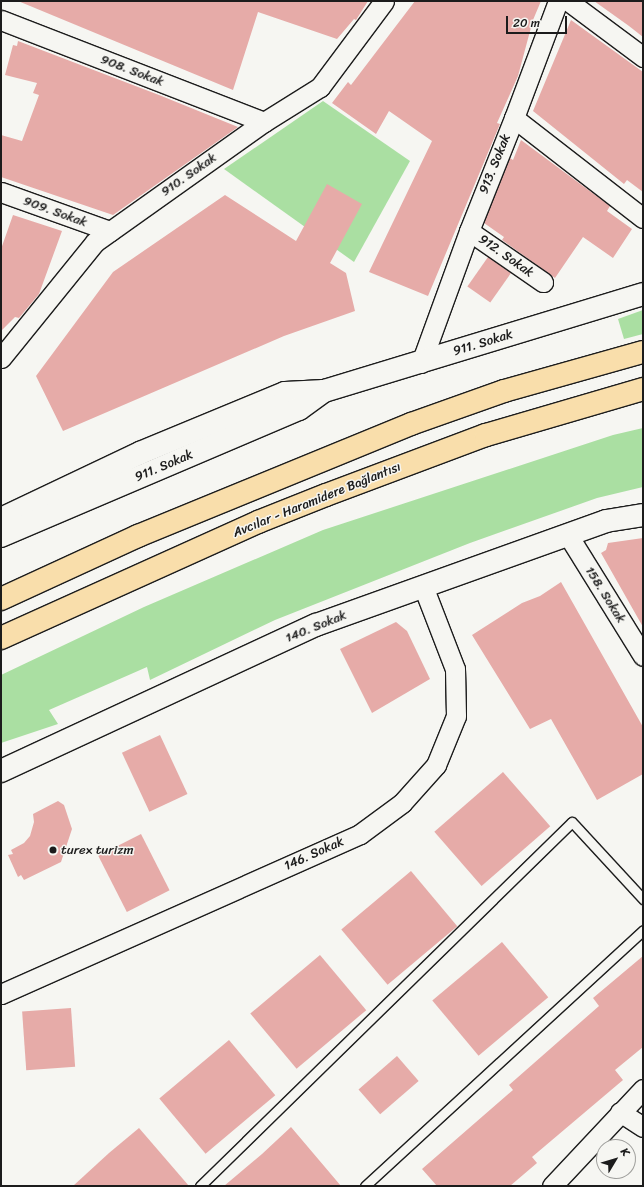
<!DOCTYPE html>
<html>
<head>
<meta charset="utf-8">
<style>
	body { margin:0 }
	#map { position:relative; width:644px; height:1187px; overflow:hidden; background:#f6f6f2; font-family:Sriracha,sans-serif }
	div>[style] { position:absolute }
	.green>* { inset:0; background:#aadfa2 }
	.building>* { inset:0; background:#e6aba8; transform-origin:0 0 }
	.roads { filter:drop-shadow(1px 0 #1c1c1c) drop-shadow(-1px 0 #1c1c1c) drop-shadow(0 1px #1c1c1c) drop-shadow(0 -1px #1c1c1c) }
	.lane>* { height:9px; margin:-4.5px; padding:0 4.5px; transform-origin:4.5px; border-radius:4.5px; background:#f6f6f2 }
	.street>* { height:19px; margin:-9.5px; padding:0 9.5px; transform-origin:9.5px; border-radius:9.5px; background:#f6f6f2 }
	.secondary>* { height:22px; margin:-11px; padding:0 11px; transform-origin:11px; border-radius:11px; background:#f6f6f2 }
	.highway>* { height:22px; margin:-11px; padding:0 11px; transform-origin:11px; border-radius:11px; background:#f9deab }
	.dots>* { width:11px; height:11px; translate:-50% -50%; box-sizing:border-box; border:2px solid #f6f6f2; border-radius:50% }
	span { translate:-50% -50%; white-space:nowrap; text-align:center; line-height:1.15; -webkit-text-stroke:3px #f6f6f2; paint-order:stroke }
	.street-label { font-size:13px; color:#1c1c1c }
	.poi-label { font-size:13px; color:#1c1c1c }
	.left { translate:0 -50%; text-align:left }
	.frame { position:absolute; inset:0; border:2px solid #1c1c1c; pointer-events:none }
	.north { position:absolute; left:596px; top:1139px; width:40px; height:40px; box-sizing:border-box; background:#f6f6f2; border:1px solid #9f9f9c; border-radius:50%; rotate:52deg; font-size:11px; font-weight:700; line-height:16px; text-align:center; color:#1c1c1c }
	.north::after { content:''; display:block; margin:auto; width:14px; height:18px; background:#1c1c1c; clip-path:polygon(50% 0,100% 100%,50% 72%,0 100%) }
	.scale { position:absolute; left:506px; top:16px; width:61px; height:18px; box-sizing:border-box; border:2px solid #1c1c1c; border-top:0; padding-left:5px; font-size:12px; line-height:14px; white-space:nowrap; color:#1c1c1c; -webkit-text-stroke:3px #f6f6f2; paint-order:stroke }
</style>
</head>
<body>
<div id="map">
	<div class="green">
		<div style="clip-path:polygon(323px 101px,410px 161px,354px 262px,224px 169px)"></div>
		<div style="clip-path:polygon(643px 310px,643px 334px,624px 339px,618px 319px)"></div>
		<div style="clip-path:polygon(643px 428px,643px 487px,597px 498px,470px 543px,275px 620px,150px 680px,147px 667px,49px 710px,58px 724px,1px 743px,1px 675px,144px 607px,323px 530px,613px 435px)"></div>
	</div>
	<div class="building">
		<div style="clip-path:polygon(18px 1px,368px 1px,356px 20px,354px 19px,337px 39px,258px 12px,233px 90px)"></div>
		<div style="clip-path:polygon(415px 1px,541px 1px,533px 20px,518px 76px,497px 123px,500px 124px,428px 296px,369px 272px,432px 141px,389px 111px,376px 134px,332px 103px,348px 82px,351px 85px)"></div>
		<div style="clip-path:polygon(594px 1px,643px 1px,643px 37px,629px 26px)"></div>
		<div style="clip-path:polygon(571px 20px,643px 72px,643px 192px,627px 180px,624px 184px,533px 111px)"></div>
		<div style="clip-path:polygon(18px 41px,159px 95px,238px 127px,113px 215px,1px 177px,1px 135px,22px 141px,39px 95px,33px 93px,37px 83px,5px 75px,13px 45px,17px 46px)"></div>
		<div style="clip-path:polygon(521px 140px,610px 206px,607px 211px,632px 229px,613px 258px,583px 237px,555px 278px,502px 240px,504px 237px,484px 223px,510px 158px,513px 160px)"></div>
		<div style="clip-path:polygon(327px 184px,362px 204px,330px 263px,346px 273px,355px 311px,284px 336px,63px 431px,36px 376px,113px 272px,225px 195px,296px 241px)"></div>
		<div style="clip-path:polygon(13px 215px,62px 231px,39px 294px,19px 318px,15px 317px,1px 331px,1px 249px)"></div>
		<div style="left:488px;top:257px;width:28px;height:36px;rotate:35deg"></div>
		<div style="clip-path:polygon(643px 538px,643px 627px,601px 553px,606px 550px,608px 543px)"></div>
		<div style="clip-path:polygon(561px 582px,643px 727px,643px 774px,597px 800px,551px 719px,530px 729px,472px 635px,522px 603px,540px 596px)"></div>
		<div style="clip-path:polygon(396px 622px,407px 631px,430px 679px,372px 713px,340px 649px)"></div>
		<div style="left:160px;top:735px;width:65px;height:42px;rotate:65deg"></div>
		<div style="left:503px;top:772px;width:72px;height:91px;rotate:49deg"></div>
		<div style="clip-path:polygon(58px 801px,64px 805px,72px 829px,61px 862px,24px 880px,21px 875px,18px 877px,8px 855px,13px 854px,11px 850px,24px 843px,30px 836px,34px 822px,33px 814px)"></div>
		<div style="left:141px;top:834px;width:63px;height:48px;rotate:63deg"></div>
		<div style="left:411px;top:871px;width:72px;height:91px;rotate:50deg"></div>
		<div style="left:502px;top:942px;width:72px;height:91px;rotate:50deg"></div>
		<div style="left:320px;top:955px;width:72px;height:91px;rotate:50deg"></div>
		<div style="clip-path:polygon(643px 956px,643px 1047px,615px 1070px,623px 1080px,532px 1157px,537px 1163px,510px 1186px,437px 1186px,422px 1169px,513px 1090px,509px 1085px,599px 1006px,593px 998px)"></div>
		<div style="left:71px;top:1008px;width:59px;height:49px;rotate:86deg"></div>
		<div style="left:229px;top:1040px;width:72px;height:91px;rotate:50deg"></div>
		<div style="left:397px;top:1056px;width:33px;height:51px;rotate:49deg"></div>
		<div style="clip-path:polygon(291px 1127px,341px 1186px,224px 1186px,262px 1154px)"></div>
		<div style="clip-path:polygon(139px 1128px,189px 1186px,73px 1186px,109px 1153px)"></div>
	</div>
	<div class="roads">
		<div class="lane">
			<div style="left:200px;top:1186px;width:520px;rotate:-44.38deg"></div>
			<div style="left:572px;top:822px;width:105px;rotate:47.3deg"></div>
			<div style="left:365px;top:1186px;width:378px;rotate:-42.6deg"></div>
		</div>
		<div class="street">
			<div style="left:568px;top:1px;width:94px;rotate:36.7deg"></div>
			<div style="left:1px;top:20px;width:282px;rotate:21.2deg"></div>
			<div style="left:514px;top:118px;width:125px;rotate:-69.4deg"></div>
			<div style="left:1px;top:192px;width:116px;rotate:19.7deg"></div>
			<div style="left:469px;top:231px;width:90px;rotate:34.6deg"></div>
			<div style="left:1px;top:358px;width:149px;rotate:-51deg"></div>
			<div style="left:95px;top:242px;width:207px;rotate:-35.4deg"></div>
			<div style="left:264px;top:122px;width:66px;rotate:-32deg"></div>
			<div style="left:320px;top:87px;width:107px;rotate:-53.3deg"></div>
			<div style="left:421px;top:363px;width:140px;rotate:-70deg"></div>
			<div style="left:469px;top:231px;width:122px;rotate:-68.3deg"></div>
			<div style="left:514px;top:118px;width:163px;rotate:37.8deg"></div>
			<div style="left:568px;top:535px;width:142px;rotate:58.2deg"></div>
			<div style="left:1px;top:994px;width:393px;rotate:-24deg"></div>
			<div style="left:360px;top:834px;width:52px;rotate:-36.4deg"></div>
			<div style="left:402px;top:803px;width:51px;rotate:-48.2deg"></div>
			<div style="left:436px;top:765px;width:53px;rotate:-67.8deg"></div>
			<div style="left:456px;top:716px;width:47px;rotate:-91.2deg"></div>
			<div style="left:455px;top:669px;width:89px;rotate:-111.1deg"></div>
			<div style="left:620px;top:1112px;width:27px;rotate:33deg"></div>
			<div style="left:552px;top:1186px;width:133px;rotate:-46.8deg"></div>
		</div>
		<div class="secondary">
			<div style="left:1px;top:519px;width:154px;rotate:-25.4deg"></div>
			<div style="left:140px;top:453px;width:157px;rotate:-22.5deg"></div>
			<div style="left:285px;top:393px;width:39px;rotate:-3deg"></div>
			<div style="left:324px;top:391px;width:333px;rotate:-16.9deg"></div>
			<div style="left:1px;top:536px;width:324px;rotate:-23.1deg"></div>
			<div style="left:299px;top:409px;width:31px;rotate:-36deg"></div>
			<div style="left:1px;top:771px;width:347px;rotate:-24.9deg"></div>
			<div style="left:316px;top:625px;width:308px;rotate:-19.7deg"></div>
			<div style="left:606px;top:521px;width:37px;rotate:-9deg"></div>
		</div>
		<div class="highway">
			<div style="left:1px;top:599px;width:151px;rotate:-24.7deg"></div>
			<div style="left:138px;top:536px;width:295px;rotate:-22.3deg"></div>
			<div style="left:411px;top:424px;width:99px;rotate:-19.5deg"></div>
			<div style="left:504px;top:391px;width:144px;rotate:-15.7deg"></div>
			<div style="left:1px;top:638px;width:282px;rotate:-24.3deg"></div>
			<div style="left:258px;top:522px;width:73px;rotate:-21.7deg"></div>
			<div style="left:326px;top:495px;width:171px;rotate:-20.6deg"></div>
			<div style="left:486px;top:435px;width:164px;rotate:-16.3deg"></div>
		</div>
	</div>
	<div class="dots">
		<div style="left:53px;top:850px;background:#1c1c1c"></div>
	</div>
	<div class="street-label">
		<span style="left:132px;top:71px;rotate:21deg">908. Sokak</span>
		<span style="left:495px;top:164px;rotate:-68deg">913. Sokak</span>
		<span style="left:189px;top:175px;rotate:-35deg">910. Sokak</span>
		<span style="left:55px;top:212px;rotate:20deg">909. Sokak</span>
		<span style="left:506px;top:256px;rotate:35deg">912. Sokak</span>
		<span style="left:483px;top:343px;rotate:-17deg">911. Sokak</span>
		<span style="left:164px;top:466px;rotate:-23deg">911. Sokak</span>
		<span style="left:317px;top:500px;rotate:-22deg">Avcılar - Haramidere Bağlantısı</span>
		<span style="left:605px;top:595px;rotate:58deg">158. Sokak</span>
		<span style="left:316px;top:627px;rotate:-22deg">140. Sokak</span>
		<span style="left:314px;top:854px;rotate:-24deg">146. Sokak</span>
	</div>
	<div class="poi-label">
		<span class="left" style="left:61px;top:850px">turex turizm</span>
	</div>
	<div class="frame"></div>
	<div class="north">K</div>
	<div class="scale">20 m</div>
</div>
</body>
</html>
